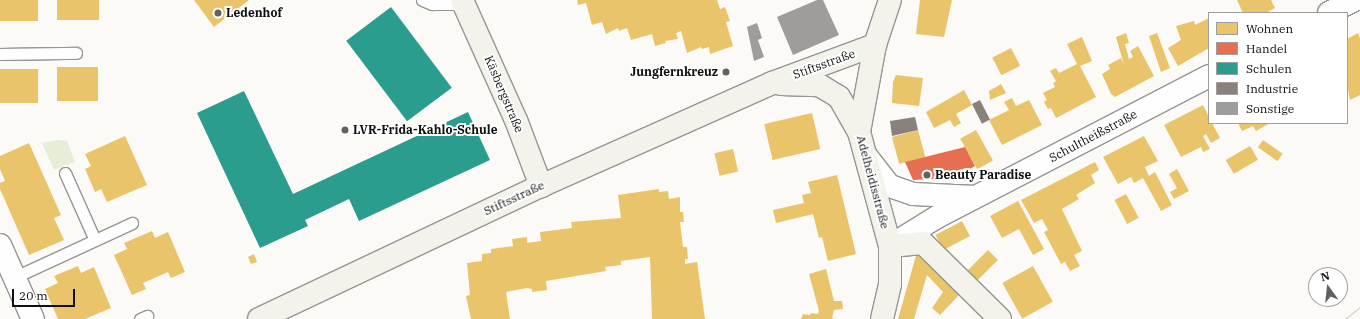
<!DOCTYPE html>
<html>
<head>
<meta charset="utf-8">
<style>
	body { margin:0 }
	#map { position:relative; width:1360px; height:319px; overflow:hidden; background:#fbfaf6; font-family:"IBM Plex Serif",serif }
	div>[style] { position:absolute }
	.green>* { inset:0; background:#e6eed8 }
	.homes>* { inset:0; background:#e9c46a; transform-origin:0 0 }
	.shops>* { inset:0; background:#e76f51 }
	.schools>* { inset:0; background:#2a9d8f; transform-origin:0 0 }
	.industry>* { inset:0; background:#8a817c; transform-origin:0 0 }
	.building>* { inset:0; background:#9f9d9b; transform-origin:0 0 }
	.roads { filter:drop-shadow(1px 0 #959593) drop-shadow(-1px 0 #959593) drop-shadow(0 1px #959593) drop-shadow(0 -1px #959593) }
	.lane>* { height:11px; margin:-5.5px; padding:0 5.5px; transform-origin:5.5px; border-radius:5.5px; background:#fefefe }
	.street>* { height:22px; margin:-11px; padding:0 11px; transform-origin:11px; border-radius:11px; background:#fefefe }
	.secondary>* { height:22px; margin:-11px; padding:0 11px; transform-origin:11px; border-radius:11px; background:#f4f3eb }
	.tram>* { height:1px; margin:-0.5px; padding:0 0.5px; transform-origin:0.5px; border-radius:0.5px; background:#d6c8c8 }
	.dots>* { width:11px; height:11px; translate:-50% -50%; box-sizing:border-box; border:2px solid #fff; border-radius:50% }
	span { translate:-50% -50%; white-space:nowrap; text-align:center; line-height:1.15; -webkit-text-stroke:4px #fff; paint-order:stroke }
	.poi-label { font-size:12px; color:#0f0f0f; font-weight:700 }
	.left { translate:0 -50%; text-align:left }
	.right { translate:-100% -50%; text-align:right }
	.street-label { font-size:12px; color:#0f0f0f }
	.legend { position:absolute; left:1208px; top:12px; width:140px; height:112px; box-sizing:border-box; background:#fff; border:1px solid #9f9f9f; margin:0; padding:5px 7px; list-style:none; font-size:12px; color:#0f0f0f }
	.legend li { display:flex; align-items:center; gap:8px; height:20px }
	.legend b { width:20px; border:1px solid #9f9f9f }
	.north { position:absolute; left:1308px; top:267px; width:40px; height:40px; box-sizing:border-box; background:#fff; border:1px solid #9f9f9f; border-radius:50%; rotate:345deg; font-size:11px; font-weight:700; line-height:16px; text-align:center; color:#0f0f0f }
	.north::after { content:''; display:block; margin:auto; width:14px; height:18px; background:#626160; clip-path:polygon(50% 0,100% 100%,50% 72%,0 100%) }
	.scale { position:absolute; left:12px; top:289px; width:63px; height:18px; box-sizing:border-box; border:2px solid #0f0f0f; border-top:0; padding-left:5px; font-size:12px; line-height:14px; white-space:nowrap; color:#0f0f0f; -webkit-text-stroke:3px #fff; paint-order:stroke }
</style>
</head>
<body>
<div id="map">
	<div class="green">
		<div style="clip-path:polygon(57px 140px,67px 141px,75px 162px,54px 170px,42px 143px)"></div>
	</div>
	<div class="homes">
		<div style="left:0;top:0;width:38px;height:21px"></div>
		<div style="left:57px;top:0;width:42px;height:20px"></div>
		<div style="clip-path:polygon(194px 0,249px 0,214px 27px)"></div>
		<div style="clip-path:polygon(577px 0,717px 0,720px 9px,725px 7px,730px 21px,726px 22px,733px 46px,710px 54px,709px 47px,702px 49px,701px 47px,687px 53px,681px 31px,676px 33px,678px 39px,665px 41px,666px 43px,655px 46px,652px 34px,631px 40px,627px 28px,619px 31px,618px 28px,606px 34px,602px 22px,592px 25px,586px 3px,578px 5px)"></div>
		<div style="clip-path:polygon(920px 0,952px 0,944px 37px,916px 34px)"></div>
		<div style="clip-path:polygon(1237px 0,1271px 0,1275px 8px,1266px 13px,1243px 13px)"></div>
		<div style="clip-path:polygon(1209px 18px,1209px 48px,1178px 66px,1168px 48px,1181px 40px,1176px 26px,1194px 21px,1195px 25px)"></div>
		<div style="clip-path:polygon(1126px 33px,1129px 43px,1125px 44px,1129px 59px,1133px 57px,1130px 51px,1138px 46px,1154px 76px,1115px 97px,1111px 94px,1102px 74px,1110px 69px,1108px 65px,1121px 58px,1124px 65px,1116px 37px)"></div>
		<div style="clip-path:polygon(1157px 33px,1170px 68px,1161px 72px,1149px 36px)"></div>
		<div style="clip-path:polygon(1358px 33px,1360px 38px,1360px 95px,1350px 100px,1347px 84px,1347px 39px)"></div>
		<div style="clip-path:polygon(1082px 37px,1092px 61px,1080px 66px,1096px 97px,1056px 118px,1051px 108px,1048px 109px,1044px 102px,1047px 100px,1043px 93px,1055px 87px,1053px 83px,1056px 81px,1050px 71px,1056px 68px,1059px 73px,1077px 64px,1067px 44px)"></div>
		<div style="left:1011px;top:48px;width:20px;height:21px;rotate:63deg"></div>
		<div style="left:98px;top:67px;width:34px;height:41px;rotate:90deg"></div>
		<div style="left:0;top:69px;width:38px;height:34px"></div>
		<div style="clip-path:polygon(896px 75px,923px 78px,919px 106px,892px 103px,893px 82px)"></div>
		<div style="clip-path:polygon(1001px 84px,1006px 93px,990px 100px,989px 91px)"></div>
		<div style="clip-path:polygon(964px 90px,972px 105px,956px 114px,961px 123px,954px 127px,950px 120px,934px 128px,926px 112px)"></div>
		<div style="clip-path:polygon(1012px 98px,1016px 106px,1029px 100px,1042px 125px,1002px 145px,989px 120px,1009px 110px,1004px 102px)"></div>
		<div style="clip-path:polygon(1203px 105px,1209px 117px,1209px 123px,1212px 123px,1220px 138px,1211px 143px,1206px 134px,1203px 136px,1210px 149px,1203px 152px,1201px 147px,1181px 157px,1164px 125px)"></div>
		<div style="left:812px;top:113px;width:37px;height:49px;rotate:77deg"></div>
		<div style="clip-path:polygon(1238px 123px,1270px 123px,1256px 131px,1253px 126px,1242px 131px)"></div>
		<div style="left:918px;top:130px;width:28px;height:27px;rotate:75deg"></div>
		<div style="left:976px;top:130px;width:35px;height:18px;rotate:61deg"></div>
		<div style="clip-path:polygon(125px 136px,147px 185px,107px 202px,101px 189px,95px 192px,85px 169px,91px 166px,85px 154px)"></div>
		<div style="clip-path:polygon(1144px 136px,1158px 161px,1145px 167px,1149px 176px,1155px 172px,1172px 205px,1161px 211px,1143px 178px,1134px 183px,1131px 177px,1118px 184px,1103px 157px)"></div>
		<div style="left:1263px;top:140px;width:24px;height:9px;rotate:35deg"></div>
		<div style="clip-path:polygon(29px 143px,61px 215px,54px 218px,64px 240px,29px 255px,0 189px,0 183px,5px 181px,0 169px,0 156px)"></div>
		<div style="left:1250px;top:146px;width:16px;height:28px;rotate:60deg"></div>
		<div style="left:733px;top:149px;width:23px;height:19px;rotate:77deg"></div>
		<div style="clip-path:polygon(1095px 162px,1099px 170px,1091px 175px,1095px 183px,1076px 195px,1079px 199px,1062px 209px,1082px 251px,1074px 255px,1080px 266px,1070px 271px,1065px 262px,1061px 264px,1044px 232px,1048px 230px,1042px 219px,1034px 223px,1021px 200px)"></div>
		<div style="clip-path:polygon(1177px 169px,1189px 191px,1174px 199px,1170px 192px,1177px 188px,1169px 174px)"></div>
		<div style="clip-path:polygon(837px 175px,856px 254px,828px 261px,822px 237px,819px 238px,813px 214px,776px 223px,773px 210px,804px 203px,802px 195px,811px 193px,808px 182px)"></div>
		<div style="clip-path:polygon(659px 189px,659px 192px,668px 191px,669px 199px,680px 197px,680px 212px,683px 212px,684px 222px,680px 222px,683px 247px,687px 247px,688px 259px,685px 259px,685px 264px,697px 262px,705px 319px,652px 319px,650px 257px,621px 261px,621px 265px,605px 267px,606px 271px,546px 281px,547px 290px,532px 292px,532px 289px,527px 288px,506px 292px,510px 319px,471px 319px,466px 296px,470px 295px,467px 263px,482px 261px,482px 254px,491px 253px,491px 249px,513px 246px,512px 239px,527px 237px,527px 243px,541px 241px,540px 232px,572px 228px,571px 222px,621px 218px,618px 195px)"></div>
		<div style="left:1126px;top:194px;width:27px;height:13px;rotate:62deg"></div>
		<div style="clip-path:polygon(1018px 201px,1044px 249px,1033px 255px,1019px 229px,1002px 238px,990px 216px)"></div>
		<div style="left:962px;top:221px;width:17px;height:30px;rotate:62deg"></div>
		<div style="clip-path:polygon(152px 231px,155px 238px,168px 232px,185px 272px,171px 278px,168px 272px,143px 283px,146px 289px,132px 295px,114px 255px,127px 249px,124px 243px)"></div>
		<div style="left:988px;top:250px;width:14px;height:30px;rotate:45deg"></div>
		<div style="clip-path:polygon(917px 252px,962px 292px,940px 315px,932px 308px,943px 292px,927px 275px,914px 319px,898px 319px)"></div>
		<div style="clip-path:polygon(254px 254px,257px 262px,251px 264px,248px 257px)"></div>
		<div style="clip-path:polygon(78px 266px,81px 273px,94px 267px,111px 308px,85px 319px,58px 319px,45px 289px,58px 283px,54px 276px)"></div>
		<div style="left:1033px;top:266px;width:41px;height:35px;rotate:61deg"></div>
		<div style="clip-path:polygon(826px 269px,834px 301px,842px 301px,843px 309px,834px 310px,832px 318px,835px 319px,801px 319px,803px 314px,810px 315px,811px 313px,818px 314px,819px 311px,809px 274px)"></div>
	</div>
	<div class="shops">
		<div style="clip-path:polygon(965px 147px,975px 166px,968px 170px,965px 168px,947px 178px,913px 180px,905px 162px)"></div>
	</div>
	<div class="schools">
		<div style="left:391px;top:7px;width:101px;height:56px;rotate:53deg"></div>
		<div style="clip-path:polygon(244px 91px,293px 194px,468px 112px,490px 160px,359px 221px,349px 199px,305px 220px,308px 226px,260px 248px,197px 113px)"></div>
	</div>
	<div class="industry">
		<div style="left:980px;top:100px;width:22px;height:9px;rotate:63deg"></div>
		<div style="clip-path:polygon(915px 117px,918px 130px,892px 136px,890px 121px)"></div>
	</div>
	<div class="building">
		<div style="clip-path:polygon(817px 0,823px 0,839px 35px,793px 55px,777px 17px)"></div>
		<div style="clip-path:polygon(757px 23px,762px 38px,758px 40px,764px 57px,754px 61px,747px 27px)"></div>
		<div style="left:686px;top:66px;width:10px;height:10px;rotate:11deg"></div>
	</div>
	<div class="roads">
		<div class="lane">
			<div style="left:422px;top:0;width:11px;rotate:22deg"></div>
			<div style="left:432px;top:4px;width:32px"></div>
			<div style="left:0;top:54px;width:76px;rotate:-0.8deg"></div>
			<div style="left:65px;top:173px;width:73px;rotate:65.9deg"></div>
			<div style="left:15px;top:277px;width:129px;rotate:-24.8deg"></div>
			<div style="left:140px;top:319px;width:8px;rotate:-23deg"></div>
		</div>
		<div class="street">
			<div style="left:1329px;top:13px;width:28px;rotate:-27deg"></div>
			<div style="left:867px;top:157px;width:37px;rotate:52deg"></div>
			<div style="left:890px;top:186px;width:24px;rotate:19deg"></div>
			<div style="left:913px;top:194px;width:62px;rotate:2.8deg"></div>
			<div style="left:0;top:245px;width:81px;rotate:66deg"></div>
			<div style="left:890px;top:246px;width:55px;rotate:-31.7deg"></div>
			<div style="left:937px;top:217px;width:306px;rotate:-27.4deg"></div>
		</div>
		<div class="secondary">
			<div style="left:462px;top:0;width:132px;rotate:65.8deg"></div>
			<div style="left:516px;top:120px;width:71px;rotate:69.3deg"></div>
			<div style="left:781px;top:84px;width:38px;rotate:2deg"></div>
			<div style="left:819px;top:85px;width:23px;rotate:31deg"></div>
			<div style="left:839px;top:97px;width:40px;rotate:60.3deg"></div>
			<div style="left:890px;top:246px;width:33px;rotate:-5deg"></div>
			<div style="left:923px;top:243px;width:108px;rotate:44.6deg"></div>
			<div style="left:259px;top:319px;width:312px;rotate:-25.3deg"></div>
			<div style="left:541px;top:186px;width:253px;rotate:-24deg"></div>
			<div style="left:772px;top:83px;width:110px;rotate:-20.3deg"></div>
			<div style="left:882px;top:319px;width:36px;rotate:-77deg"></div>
			<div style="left:890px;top:284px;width:38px;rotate:-90deg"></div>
			<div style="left:890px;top:246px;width:118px;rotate:-105.2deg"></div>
			<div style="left:859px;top:132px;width:88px;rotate:-79.6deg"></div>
			<div style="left:875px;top:45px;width:47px;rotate:-71.6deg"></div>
		</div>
	</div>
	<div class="tram">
		<div style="left:1345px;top:319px;width:19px;rotate:-39deg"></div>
	</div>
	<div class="dots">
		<div style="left:218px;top:13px;background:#626160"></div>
		<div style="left:726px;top:72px;background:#626160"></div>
		<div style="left:345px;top:130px;background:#626160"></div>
		<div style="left:927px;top:175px;background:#626160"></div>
	</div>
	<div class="poi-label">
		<span class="left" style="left:226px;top:13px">Ledenhof</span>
		<span class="right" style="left:718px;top:72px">Jungfernkreuz</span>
		<span class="left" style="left:353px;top:130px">LVR-Frida-Kahlo-Schule</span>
		<span class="left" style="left:935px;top:175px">Beauty Paradise</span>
	</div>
	<div class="street-label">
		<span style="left:824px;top:64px;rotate:-20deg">Stiftsstraße</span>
		<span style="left:504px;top:94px;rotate:67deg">Käsbergstraße</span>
		<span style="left:1093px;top:136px;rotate:-28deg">Schultheißstraße</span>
		<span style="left:873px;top:182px;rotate:75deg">Adelheidisstraße</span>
		<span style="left:514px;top:198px;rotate:-25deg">Stiftsstraße</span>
	</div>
	<ul class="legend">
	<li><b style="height:11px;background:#e9c46a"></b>Wohnen</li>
	<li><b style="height:11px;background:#e76f51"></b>Handel</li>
	<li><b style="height:11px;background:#2a9d8f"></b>Schulen</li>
	<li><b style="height:11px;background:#8a817c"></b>Industrie</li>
	<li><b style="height:11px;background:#9f9d9b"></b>Sonstige</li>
	</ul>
	<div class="north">N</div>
	<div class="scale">20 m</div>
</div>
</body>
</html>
